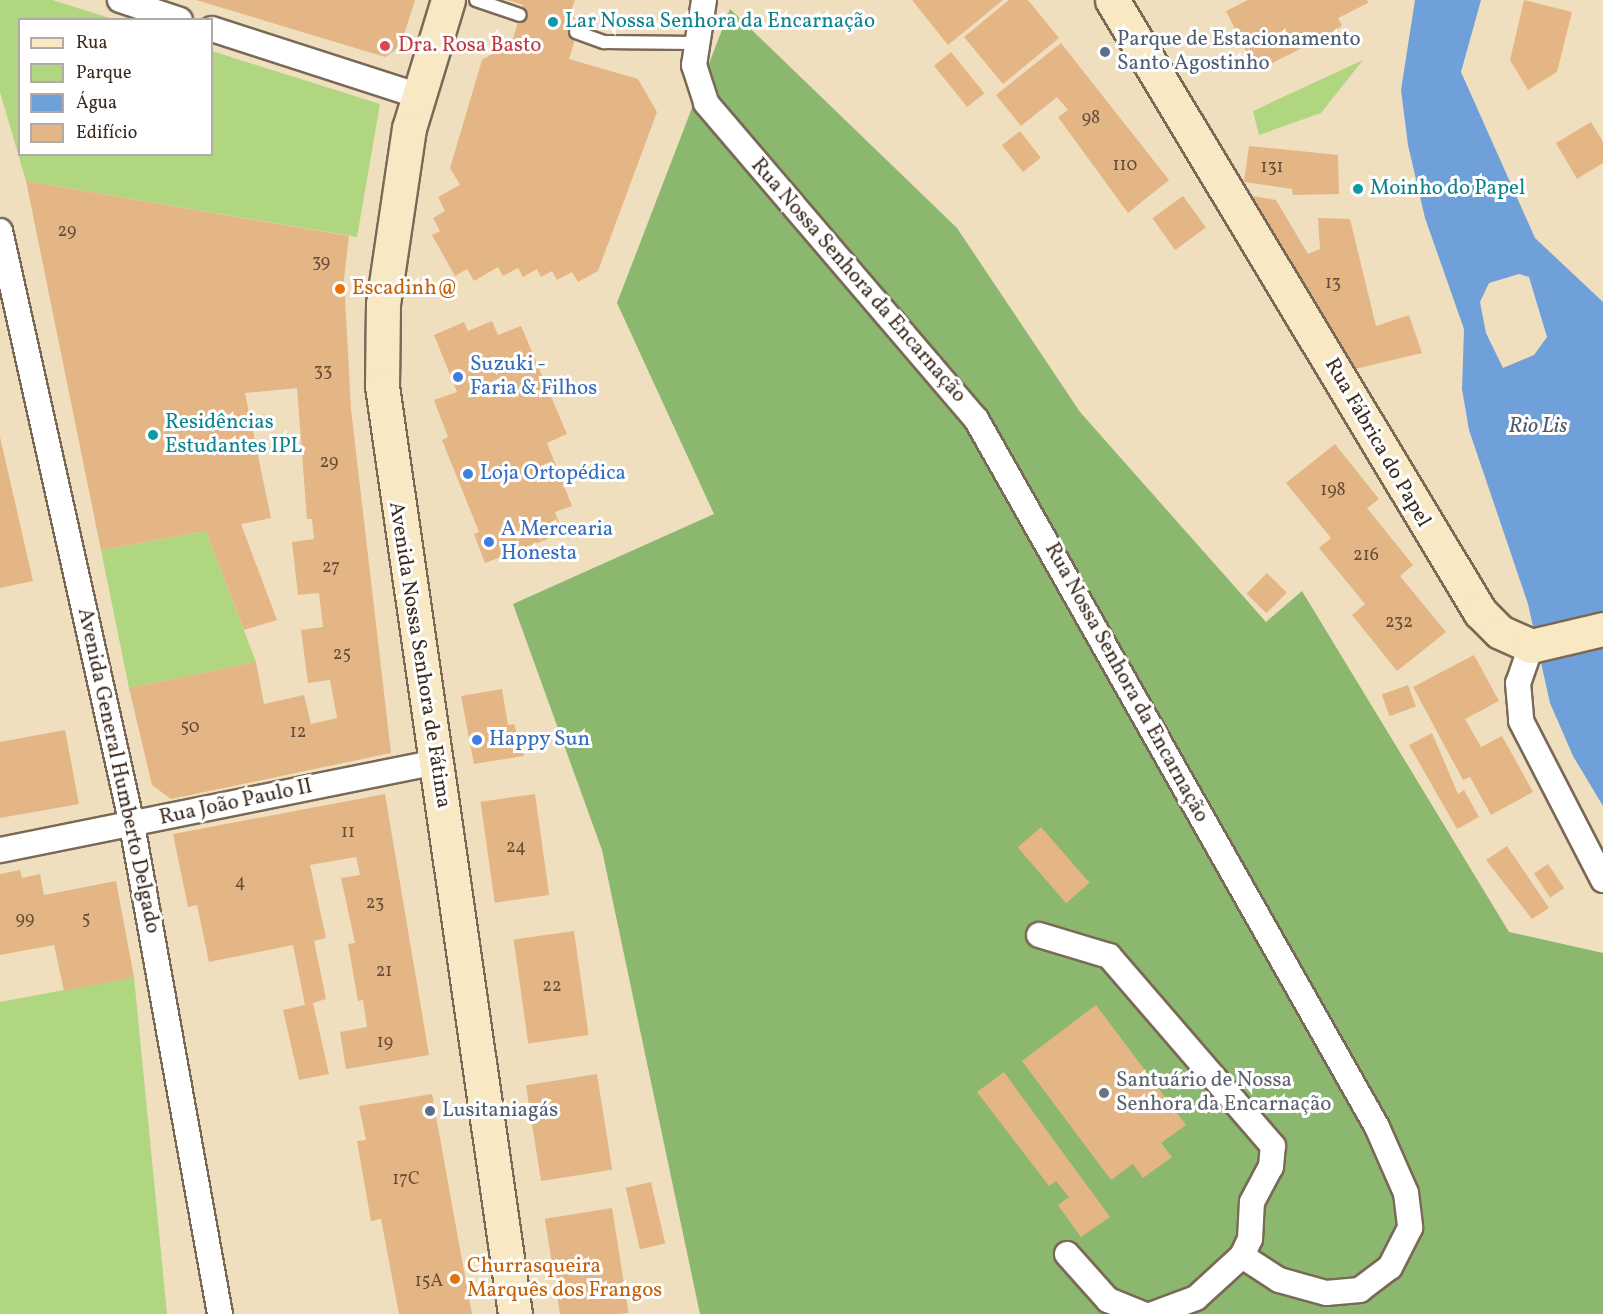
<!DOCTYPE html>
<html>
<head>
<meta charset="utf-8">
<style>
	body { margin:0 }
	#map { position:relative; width:1603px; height:1314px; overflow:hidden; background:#efdfbe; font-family:Vollkorn,serif }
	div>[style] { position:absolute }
	.green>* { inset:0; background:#b0d680 }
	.forest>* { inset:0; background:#8cb76e }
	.water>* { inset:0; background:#6fa0d9 }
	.building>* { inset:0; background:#e5b685; transform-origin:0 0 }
	.roads { filter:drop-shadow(2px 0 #7a6956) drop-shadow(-2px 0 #7a6956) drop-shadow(0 2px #7a6956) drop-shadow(0 -2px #7a6956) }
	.service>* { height:12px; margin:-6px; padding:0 6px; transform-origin:6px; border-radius:6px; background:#fff }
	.minor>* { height:24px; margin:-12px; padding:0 12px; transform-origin:12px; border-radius:12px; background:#fff }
	.secondary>* { height:33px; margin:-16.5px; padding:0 16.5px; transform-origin:16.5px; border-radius:16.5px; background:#f8e8c3 }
	.dots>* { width:16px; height:16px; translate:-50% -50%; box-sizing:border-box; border:3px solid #fff; border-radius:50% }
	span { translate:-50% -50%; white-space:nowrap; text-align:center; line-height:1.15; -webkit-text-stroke:6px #fff; paint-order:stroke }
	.number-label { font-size:18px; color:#664d38 }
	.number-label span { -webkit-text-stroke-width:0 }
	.culture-label { font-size:21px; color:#0d838f }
	.left { translate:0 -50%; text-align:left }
	.service-label { font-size:21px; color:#4e5e75 }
	.health-label { font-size:21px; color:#be3a42 }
	.street-label { font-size:21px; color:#3b2a1e }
	.food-label { font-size:21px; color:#c56008 }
	.shop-label { font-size:21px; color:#366cbe }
	.worship-label { font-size:21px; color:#5b616d }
	.water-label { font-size:22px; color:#505969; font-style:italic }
	.legend { position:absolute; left:18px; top:18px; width:195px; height:138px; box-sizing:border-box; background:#fff; border:2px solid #b1aaa5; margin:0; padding:8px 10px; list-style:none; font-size:18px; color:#3b2a1e }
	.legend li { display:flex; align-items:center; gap:12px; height:30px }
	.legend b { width:30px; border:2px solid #b1aaa5 }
</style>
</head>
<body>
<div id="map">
	<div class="green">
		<div style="clip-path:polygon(0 0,52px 0,113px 19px,20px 20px,20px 154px,212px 154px,212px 51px,380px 104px,357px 237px,26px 181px,0 92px)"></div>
		<div style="clip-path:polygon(1363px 60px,1321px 113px,1259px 135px,1253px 111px)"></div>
		<div style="clip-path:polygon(206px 531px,256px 662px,129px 688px,101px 550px)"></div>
		<div style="clip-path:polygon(134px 977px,167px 1314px,0 1314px,0 1002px)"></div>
	</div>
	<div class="forest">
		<div style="clip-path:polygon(730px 9px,957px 228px,1080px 412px,1266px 622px,1302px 591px,1509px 932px,1603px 953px,1603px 1314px,700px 1314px,602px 850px,513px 604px,714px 514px,617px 303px)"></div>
	</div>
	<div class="water">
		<div style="clip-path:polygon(evenodd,1415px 0,1481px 0,1461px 72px,1535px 238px,1603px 302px,1603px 806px,1573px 756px,1550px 703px,1528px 604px,1469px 430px,1462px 389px,1464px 329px,1425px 218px,1408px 145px,1401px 90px,1415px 0,1519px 274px,1529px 277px,1547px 337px,1534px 355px,1503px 368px,1486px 333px,1480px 302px,1489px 283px,1519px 274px)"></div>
	</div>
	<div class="building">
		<div style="clip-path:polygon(196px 0,415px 0,400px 47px,385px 57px)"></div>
		<div style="clip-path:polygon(507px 0,575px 0,569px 16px,581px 19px,569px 59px,638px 79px,657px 112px,598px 271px,578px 282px,572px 272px,557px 280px,552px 271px,541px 277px,537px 269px,523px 277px,518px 268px,503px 276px,498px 267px,474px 281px,467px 269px,455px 276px,432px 235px,440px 231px,433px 218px,445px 211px,438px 197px,460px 185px,450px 168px,482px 60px,512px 42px,523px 5px)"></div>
		<div style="clip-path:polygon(912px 0,1003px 0,948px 45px)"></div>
		<div style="clip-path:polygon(1009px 0,1028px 0,1059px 38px,1003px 84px,964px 37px)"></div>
		<div style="clip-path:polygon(1248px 0,1367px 0,1368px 3px,1338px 18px,1342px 25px,1336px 31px,1256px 71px,1226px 11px)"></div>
		<div style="clip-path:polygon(1524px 0,1572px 12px,1557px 72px,1528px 90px,1510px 60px)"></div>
		<div style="clip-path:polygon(1061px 43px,1169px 180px,1128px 213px,1058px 117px,1068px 110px,1057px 97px,1021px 126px,996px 95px)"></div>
		<div style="left:951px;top:52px;width:53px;height:22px;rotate:51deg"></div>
		<div style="clip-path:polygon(1591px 122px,1603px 142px,1603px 163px,1577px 179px,1556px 143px)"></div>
		<div style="left:1020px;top:131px;width:34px;height:23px;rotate:52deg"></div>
		<div style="clip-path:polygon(1249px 146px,1338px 155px,1339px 194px,1293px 195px,1292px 189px,1244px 182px)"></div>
		<div style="clip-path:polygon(26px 181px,349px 236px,344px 279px,351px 409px,391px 753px,171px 799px,152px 785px,129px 688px,256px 662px,264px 704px,304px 695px,311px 724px,337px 718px,330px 680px,308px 683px,301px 630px,323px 627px,319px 593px,298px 595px,292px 542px,314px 539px,312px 519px,307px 519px,297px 388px,245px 393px,271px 518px,241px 524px,277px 620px,244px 630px,206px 531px,101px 550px)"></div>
		<div style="clip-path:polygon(1246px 195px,1276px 200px,1308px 254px,1320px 249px,1318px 218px,1350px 219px,1376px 326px,1409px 315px,1422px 353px,1355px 369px)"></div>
		<div style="left:1183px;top:196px;width:39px;height:38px;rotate:54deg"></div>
		<div style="clip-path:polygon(492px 321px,498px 335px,521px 326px,567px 434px,547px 443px,572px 506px,555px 512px,563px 533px,485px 563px,474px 534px,479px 532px,442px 440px,448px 437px,434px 400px,457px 392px,434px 335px,464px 322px,468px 331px)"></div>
		<div style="clip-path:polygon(0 437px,33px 581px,0 588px)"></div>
		<div style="clip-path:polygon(1335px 444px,1379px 499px,1367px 508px,1413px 565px,1400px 576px,1446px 632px,1397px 671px,1352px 615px,1365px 604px,1319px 548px,1331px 538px,1286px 483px)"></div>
		<div style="left:1267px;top:573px;width:28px;height:29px;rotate:45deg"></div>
		<div style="clip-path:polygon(1474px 655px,1499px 701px,1465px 719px,1481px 747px,1502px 736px,1533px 792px,1491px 815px,1470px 777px,1463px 780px,1413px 687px)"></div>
		<div style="left:1408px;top:685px;width:23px;height:28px;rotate:70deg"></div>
		<div style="clip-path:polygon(502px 689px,508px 725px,514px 724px,524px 756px,474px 764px,461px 696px)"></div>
		<div style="clip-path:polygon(65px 730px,79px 804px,0 818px,0 742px)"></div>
		<div style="clip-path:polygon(1432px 733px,1458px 794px,1464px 790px,1479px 817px,1457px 829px,1409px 745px)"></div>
		<div style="clip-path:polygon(385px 794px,429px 1055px,346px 1069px,340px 1032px,367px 1027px,363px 1000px,358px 1001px,348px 944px,355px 943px,341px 878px,360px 875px,356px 857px,310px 865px,326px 938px,314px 941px,326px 999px,313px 1003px,329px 1074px,299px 1080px,283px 1010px,305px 1005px,293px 945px,209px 962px,197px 905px,188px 907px,173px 834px)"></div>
		<div style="left:535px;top:794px;width:102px;height:55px;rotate:82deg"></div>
		<div style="left:1041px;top:827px;width:74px;height:31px;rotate:49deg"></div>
		<div style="clip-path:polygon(1507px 846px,1549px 908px,1532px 919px,1486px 860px)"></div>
		<div style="left:1548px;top:864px;width:29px;height:17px;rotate:56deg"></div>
		<div style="clip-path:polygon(20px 870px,22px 878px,40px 874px,44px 895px,116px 881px,134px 977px,64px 991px,54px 945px,0 955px,0 874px)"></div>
		<div style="left:574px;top:931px;width:105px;height:61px;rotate:82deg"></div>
		<div style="clip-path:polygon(1096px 1005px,1186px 1125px,1161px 1143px,1172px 1157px,1143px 1178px,1133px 1164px,1111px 1180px,1022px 1061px)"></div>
		<div style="clip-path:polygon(1004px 1072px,1110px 1217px,1081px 1237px,1058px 1205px,1069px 1197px,1056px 1181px,1049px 1186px,977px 1092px)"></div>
		<div style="left:597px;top:1074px;width:97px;height:72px;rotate:81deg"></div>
		<div style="clip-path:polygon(432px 1094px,458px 1238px,472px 1314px,399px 1314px,381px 1219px,371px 1221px,357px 1141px,366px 1140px,359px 1106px)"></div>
		<div style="left:651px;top:1182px;width:63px;height:26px;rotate:77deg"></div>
		<div style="left:612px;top:1208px;width:106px;height:68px;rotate:81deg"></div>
	</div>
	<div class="roads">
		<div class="service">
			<div style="left:476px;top:0;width:46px;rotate:18.8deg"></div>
			<div style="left:576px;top:32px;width:30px;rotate:20deg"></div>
			<div style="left:604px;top:42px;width:90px;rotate:0.6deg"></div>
		</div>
		<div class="minor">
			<div style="left:120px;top:0;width:63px;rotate:18.4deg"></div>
			<div style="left:704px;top:0;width:66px;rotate:98.7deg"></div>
			<div style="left:694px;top:65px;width:40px;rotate:72deg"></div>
			<div style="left:706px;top:103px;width:416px;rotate:49.5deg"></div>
			<div style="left:976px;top:419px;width:814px;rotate:60.47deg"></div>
			<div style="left:1377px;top:1127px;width:72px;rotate:66.3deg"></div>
			<div style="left:1406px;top:1193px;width:35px;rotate:83deg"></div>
			<div style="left:1410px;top:1228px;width:44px;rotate:117.1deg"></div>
			<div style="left:1390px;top:1267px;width:38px;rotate:143deg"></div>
			<div style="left:1360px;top:1290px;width:34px;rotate:175deg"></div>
			<div style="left:1326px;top:1293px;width:49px;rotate:-164.5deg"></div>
			<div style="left:1279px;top:1280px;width:44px;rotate:-147deg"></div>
			<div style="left:1242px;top:1256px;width:19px;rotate:-65deg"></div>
			<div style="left:1250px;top:1239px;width:37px;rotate:-87deg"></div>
			<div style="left:1252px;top:1202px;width:40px;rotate:-62deg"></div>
			<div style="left:1271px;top:1167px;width:21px;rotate:-85deg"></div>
			<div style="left:1273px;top:1146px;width:251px;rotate:-130.8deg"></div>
			<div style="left:1109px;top:956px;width:73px;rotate:-163.3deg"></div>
			<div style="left:212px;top:29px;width:214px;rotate:17.9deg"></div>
			<div style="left:0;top:231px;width:608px;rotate:77.47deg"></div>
			<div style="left:132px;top:825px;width:497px;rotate:79.8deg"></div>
			<div style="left:1531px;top:646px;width:39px;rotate:109deg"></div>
			<div style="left:1518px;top:683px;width:38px;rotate:85deg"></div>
			<div style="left:1521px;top:721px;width:179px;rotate:62.7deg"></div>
			<div style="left:0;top:850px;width:445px;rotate:-11.4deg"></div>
			<div style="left:1067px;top:1254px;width:62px;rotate:48.3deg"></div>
			<div style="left:1108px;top:1300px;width:38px;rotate:22deg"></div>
			<div style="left:1153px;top:1314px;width:46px;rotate:-20.4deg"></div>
			<div style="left:1196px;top:1298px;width:62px;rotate:-42.4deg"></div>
		</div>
		<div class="secondary">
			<div style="left:448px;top:0;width:134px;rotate:106.9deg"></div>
			<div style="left:409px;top:128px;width:178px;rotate:98.4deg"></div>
			<div style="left:383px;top:304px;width:82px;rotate:90.7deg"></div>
			<div style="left:382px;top:386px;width:937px;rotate:81.84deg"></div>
			<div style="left:1112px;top:0;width:714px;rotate:58.98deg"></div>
			<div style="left:1480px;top:612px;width:28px;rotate:45deg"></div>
			<div style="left:1500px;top:632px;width:34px;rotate:24deg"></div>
			<div style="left:1531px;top:646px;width:74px;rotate:-13.3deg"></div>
		</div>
	</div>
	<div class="dots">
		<div style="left:553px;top:22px;background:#0f9aa8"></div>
		<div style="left:385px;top:46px;background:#e0444e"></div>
		<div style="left:1105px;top:52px;background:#5c6f8a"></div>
		<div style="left:1358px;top:189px;background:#0f9aa8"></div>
		<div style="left:340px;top:289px;background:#e8710a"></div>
		<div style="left:458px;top:377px;background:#3f7fe0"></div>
		<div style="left:153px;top:435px;background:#0f9aa8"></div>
		<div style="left:468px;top:474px;background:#3f7fe0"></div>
		<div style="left:489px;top:542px;background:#3f7fe0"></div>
		<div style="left:477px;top:740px;background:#3f7fe0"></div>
		<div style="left:1104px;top:1093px;background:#6b7280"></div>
		<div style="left:430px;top:1111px;background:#5c6f8a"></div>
		<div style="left:455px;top:1279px;background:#e8710a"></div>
	</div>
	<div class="number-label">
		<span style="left:1091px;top:119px">98</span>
		<span style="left:1125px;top:166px">110</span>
		<span style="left:1272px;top:168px">131</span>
		<span style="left:67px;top:232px">29</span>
		<span style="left:321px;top:263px">39</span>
		<span style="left:1333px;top:284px">13</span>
		<span style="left:323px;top:372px">33</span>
		<span style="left:329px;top:463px">29</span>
		<span style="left:1333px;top:491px">198</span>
		<span style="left:1366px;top:556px">216</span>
		<span style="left:331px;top:568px">27</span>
		<span style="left:1399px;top:623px">232</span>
		<span style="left:342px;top:655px">25</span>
		<span style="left:190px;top:728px">50</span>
		<span style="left:298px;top:733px">12</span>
		<span style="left:348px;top:833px">11</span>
		<span style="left:516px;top:848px">24</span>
		<span style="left:240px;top:883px">4</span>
		<span style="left:375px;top:904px">23</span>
		<span style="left:25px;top:920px">99</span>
		<span style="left:86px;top:920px">5</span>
		<span style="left:384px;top:972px">21</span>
		<span style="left:552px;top:987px">22</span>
		<span style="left:385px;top:1043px">19</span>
		<span style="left:406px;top:1180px">17C</span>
		<span style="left:429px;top:1282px">15A</span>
	</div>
	<div class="culture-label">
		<span class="left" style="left:565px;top:22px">Lar Nossa Senhora da Encarnação</span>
		<span class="left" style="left:1370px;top:189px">Moinho do Papel</span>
		<span class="left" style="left:165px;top:435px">Residências<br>Estudantes IPL</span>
	</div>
	<div class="service-label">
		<span class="left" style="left:1117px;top:52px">Parque de Estacionamento<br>Santo Agostinho</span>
		<span class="left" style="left:442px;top:1111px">Lusitaniagás</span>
	</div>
	<div class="health-label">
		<span class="left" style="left:398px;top:46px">Dra. Rosa Basto</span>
	</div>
	<div class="street-label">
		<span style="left:858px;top:281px;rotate:49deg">Rua Nossa Senhora da Encarnação</span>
		<span style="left:1377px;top:443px;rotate:60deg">Rua Fábrica do Papel</span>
		<span style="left:419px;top:655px;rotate:81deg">Avenida Nossa Senhora de Fátima</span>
		<span style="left:1126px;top:683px;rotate:61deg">Rua Nossa Senhora da Encarnação</span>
		<span style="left:118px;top:771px;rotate:78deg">Avenida General Humberto Delgado</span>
		<span style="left:236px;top:803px;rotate:-12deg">Rua João Paulo II</span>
	</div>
	<div class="food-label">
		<span class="left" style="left:352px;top:289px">Escadinh@</span>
		<span class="left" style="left:467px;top:1279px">Churrasqueira<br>Marquês dos Frangos</span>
	</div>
	<div class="shop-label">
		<span class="left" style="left:470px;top:377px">Suzuki -<br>Faria &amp; Filhos</span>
		<span class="left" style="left:480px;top:474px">Loja Ortopédica</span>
		<span class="left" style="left:501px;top:542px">A Mercearia<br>Honesta</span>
		<span class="left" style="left:489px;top:740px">Happy Sun</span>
	</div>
	<div class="worship-label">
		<span class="left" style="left:1116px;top:1093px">Santuário de Nossa<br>Senhora da Encarnação</span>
	</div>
	<div class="water-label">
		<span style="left:1538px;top:427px">Rio Lis</span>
	</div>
	<ul class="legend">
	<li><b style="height:8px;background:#f8e8c3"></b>Rua</li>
	<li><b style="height:16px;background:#b0d680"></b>Parque</li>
	<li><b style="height:16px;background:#6fa0d9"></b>Água</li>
	<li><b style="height:16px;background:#e5b685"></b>Edifício</li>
	</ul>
</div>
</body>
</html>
